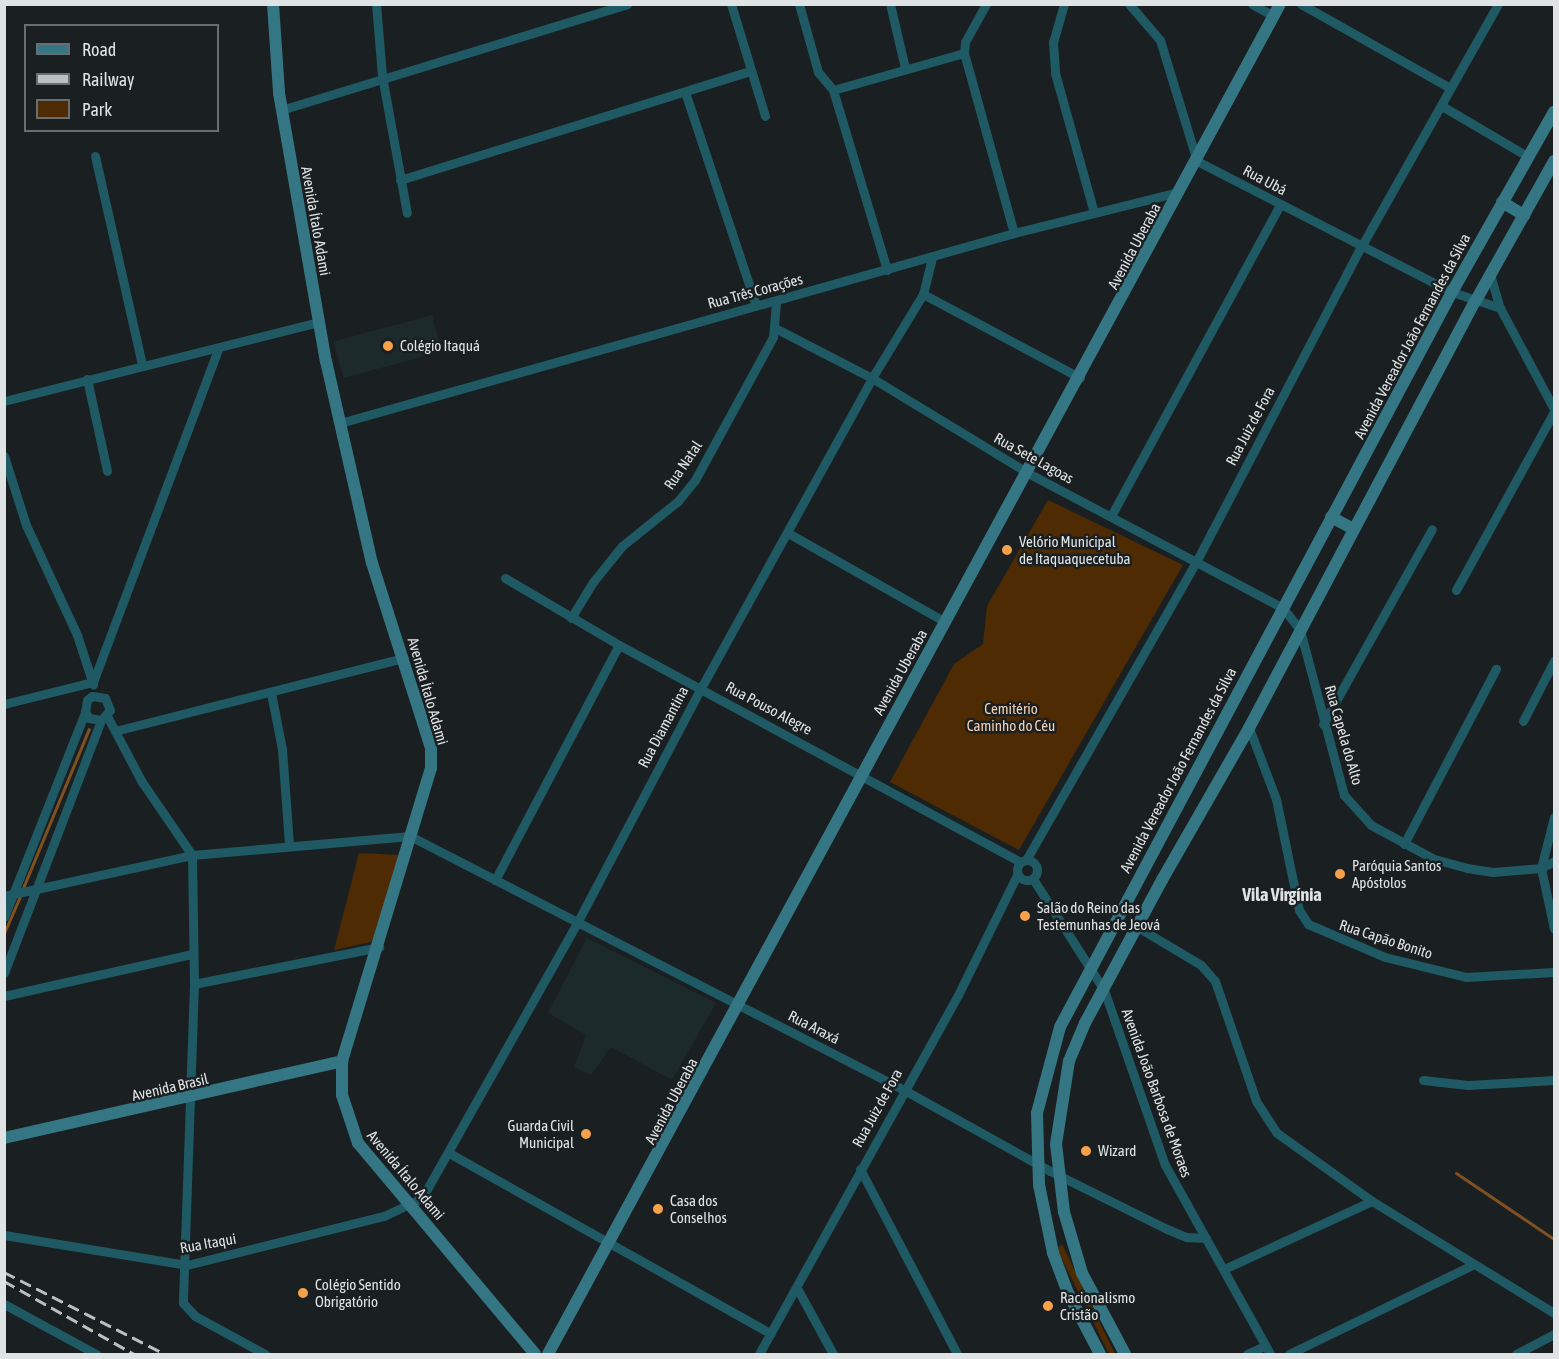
<!DOCTYPE html>
<html>
<head>
<meta charset="utf-8">
<style>
	body { margin:0 }
	#map { position:relative; width:1559px; height:1359px; overflow:hidden; background:#1a1f21; font-family:"Asap Condensed",sans-serif }
	div>[style] { position:absolute }
	.built>* { inset:0; background:#1c2a2c; transform-origin:0 0 }
	.green>* { inset:0; background:#4e2b02 }
	.stream>* { height:3px; margin:-1.5px; padding:0 1.5px; transform-origin:1.5px; border-radius:1.5px; background:#805020 }
	.street>* { height:9px; margin:-4.5px; padding:0 4.5px; transform-origin:4.5px; border-radius:4.5px; background:#1e5964 }
	.street>.ring { margin:-4.5px; padding:0; box-sizing:content-box; background:none; border:9px solid #1e5964; border-radius:50% }
	.secondary>* { height:12px; margin:-6px; padding:0 6px; transform-origin:6px; border-radius:6px; background:#347684 }
	.rail>* { height:3px; margin-top:-1.5px; transform-origin:0; background:repeating-linear-gradient(90deg,#bbbfc0 0 12px,transparent 0 18px) }
	.dots>* { width:16px; height:16px; translate:-50% -50%; box-sizing:border-box; border:3px solid #1a1f21; border-radius:50% }
	span { translate:-50% -50%; white-space:nowrap; text-align:center; line-height:1.15; -webkit-text-stroke:5px #1a1f21; paint-order:stroke }
	.street-label { font-size:15px; color:#e0e3e4 }
	.poi-label { font-size:15px; color:#e0e3e4 }
	.left { translate:0 -50%; text-align:left }
	.right { translate:-100% -50%; text-align:right }
	.park-label { font-size:15px; color:#f3cfb1 }
	.quarter-label { font-size:18px; color:#e0e3e4; font-weight:700 }
	.frame { position:absolute; inset:0; border:6px solid #e0e3e4; pointer-events:none }
	.legend { position:absolute; left:24px; top:24px; width:195px; height:108px; box-sizing:border-box; background:#1a1f21; border:2px solid #696d6f; margin:0; padding:8px 10px; list-style:none; font-size:18px; color:#e0e3e4 }
	.legend li { display:flex; align-items:center; gap:12px; height:30px }
	.legend b { width:30px; border:2px solid #696d6f }
</style>
</head>
<body>
<div id="map">
	<div class="built">
		<div style="left:432px;top:315px;width:38px;height:102px;rotate:75deg"></div>
		<div style="clip-path:polygon(587px 938px,716px 1003px,672px 1080px,611px 1047px,591px 1075px,574px 1067px,586px 1035px,548px 1013px)"></div>
	</div>
	<div class="green">
		<div style="clip-path:polygon(1048px 500px,1183px 565px,1019px 850px,890px 782px,954px 664px,983px 644px,987px 606px)"></div>
		<div style="clip-path:polygon(359px 853px,399px 855px,375px 941px,334px 950px)"></div>
		<div style="clip-path:polygon(1062px 1244px,1115px 1354px,1109px 1354px,1057px 1249px)"></div>
	</div>
	<div class="stream">
		<div style="left:23px;top:888px;width:172px;rotate:-67.5deg"></div>
		<div style="left:4px;top:933px;width:43px;rotate:-66.4deg"></div>
		<div style="left:1456px;top:1173px;width:118px;rotate:34deg"></div>
	</div>
	<div class="street">
		<div style="left:376px;top:4px;width:72px;rotate:85.2deg"></div>
		<div style="left:382px;top:76px;width:139px;rotate:79.7deg"></div>
		<div style="left:731px;top:4px;width:117px;rotate:73.1deg"></div>
		<div style="left:799px;top:4px;width:71px;rotate:74.4deg"></div>
		<div style="left:818px;top:72px;width:23px;rotate:50deg"></div>
		<div style="left:890px;top:4px;width:66px;rotate:76.8deg"></div>
		<div style="left:986px;top:4px;width:43px;rotate:118.9deg"></div>
		<div style="left:965px;top:42px;width:11px;rotate:95deg"></div>
		<div style="left:964px;top:53px;width:187px;rotate:74.5deg"></div>
		<div style="left:1064px;top:4px;width:40px;rotate:106deg"></div>
		<div style="left:1053px;top:42px;width:31px;rotate:86deg"></div>
		<div style="left:1055px;top:73px;width:145px;rotate:74.4deg"></div>
		<div style="left:1129px;top:4px;width:48px;rotate:49.3deg"></div>
		<div style="left:1160px;top:40px;width:127px;rotate:73deg"></div>
		<div style="left:1197px;top:161px;width:287px;rotate:27.2deg"></div>
		<div style="left:1452px;top:292px;width:51px;rotate:18.4deg"></div>
		<div style="left:1252px;top:4px;width:25px;rotate:29deg"></div>
		<div style="left:1301px;top:4px;width:171px;rotate:29.4deg"></div>
		<div style="left:833px;top:90px;width:188px;rotate:73.3deg"></div>
		<div style="left:833px;top:90px;width:136px;rotate:-15.8deg"></div>
		<div style="left:685px;top:92px;width:225px;rotate:71.6deg"></div>
		<div style="left:1442px;top:106px;width:99px;rotate:30.5deg"></div>
		<div style="left:281px;top:110px;width:362px;rotate:-17deg"></div>
		<div style="left:95px;top:156px;width:213px;rotate:77.3deg"></div>
		<div style="left:400px;top:180px;width:367px;rotate:-17.3deg"></div>
		<div style="left:1490px;top:274px;width:35px;rotate:74deg"></div>
		<div style="left:1500px;top:308px;width:115px;rotate:61.9deg"></div>
		<div style="left:923px;top:294px;width:178px;rotate:28.1deg"></div>
		<div style="left:775px;top:328px;width:109px;rotate:27.3deg"></div>
		<div style="left:872px;top:378px;width:183px;rotate:31.3deg"></div>
		<div style="left:1028px;top:473px;width:289px;rotate:27.9deg"></div>
		<div style="left:1283px;top:608px;width:28px;rotate:52deg"></div>
		<div style="left:1300px;top:630px;width:171px;rotate:75.1deg"></div>
		<div style="left:1344px;top:795px;width:40px;rotate:48deg"></div>
		<div style="left:1371px;top:825px;width:72px;rotate:28.4deg"></div>
		<div style="left:1434px;top:859px;width:34px;rotate:15deg"></div>
		<div style="left:1467px;top:868px;width:26px;rotate:9deg"></div>
		<div style="left:1493px;top:872px;width:48px;rotate:-4.8deg"></div>
		<div style="left:1541px;top:868px;width:15px;rotate:-28deg"></div>
		<div style="left:87px;top:379px;width:94px;rotate:77.7deg"></div>
		<div style="left:4px;top:401px;width:324px;rotate:-14.1deg"></div>
		<div style="left:340px;top:423px;width:700px;rotate:-15.74deg"></div>
		<div style="left:1014px;top:233px;width:170px;rotate:-14deg"></div>
		<div style="left:4px;top:456px;width:72px;rotate:72.3deg"></div>
		<div style="left:26px;top:525px;width:121px;rotate:65.1deg"></div>
		<div style="left:77px;top:635px;width:52px;rotate:71.9deg"></div>
		<div style="left:1111px;top:516px;width:354px;rotate:-61.5deg"></div>
		<div style="left:788px;top:533px;width:180px;rotate:29.5deg"></div>
		<div style="left:505px;top:578px;width:132px;rotate:30.4deg"></div>
		<div style="left:619px;top:645px;width:456px;rotate:28.4deg"></div>
		<div style="left:1456px;top:590px;width:203px;rotate:-61.2deg"></div>
		<div style="left:571px;top:618px;width:42px;rotate:-58.6deg"></div>
		<div style="left:593px;top:582px;width:46px;rotate:-51.1deg"></div>
		<div style="left:622px;top:546px;width:72px;rotate:-38.8deg"></div>
		<div style="left:678px;top:501px;width:27px;rotate:-51deg"></div>
		<div style="left:695px;top:480px;width:163px;rotate:-61.4deg"></div>
		<div style="left:773px;top:337px;width:36px;rotate:-85deg"></div>
		<div style="left:271px;top:693px;width:57px;rotate:78.9deg"></div>
		<div style="left:282px;top:749px;width:95px;rotate:85.8deg"></div>
		<div style="left:4px;top:704px;width:92px;rotate:-13.9deg"></div>
		<div style="left:93px;top:682px;width:355px;rotate:-69.4deg"></div>
		<div style="left:107px;top:716px;width:75px;rotate:62.1deg"></div>
		<div style="left:142px;top:782px;width:88px;rotate:55.6deg"></div>
		<div style="left:192px;top:855px;width:129px;rotate:89.1deg"></div>
		<div style="left:194px;top:984px;width:319px;rotate:92deg"></div>
		<div style="left:183px;top:1303px;width:18px;rotate:47deg"></div>
		<div style="left:195px;top:1316px;width:80px;rotate:28.5deg"></div>
		<div style="left:1523px;top:721px;width:68px;rotate:-62.7deg"></div>
		<div style="left:1323px;top:724px;width:223px;rotate:-60.8deg"></div>
		<div style="left:1249px;top:728px;width:76px;rotate:69.2deg"></div>
		<div style="left:1276px;top:799px;width:113px;rotate:78.3deg"></div>
		<div style="left:1299px;top:910px;width:17px;rotate:57deg"></div>
		<div style="left:1308px;top:924px;width:84px;rotate:23.2deg"></div>
		<div style="left:1385px;top:957px;width:83px;rotate:13.9deg"></div>
		<div style="left:1466px;top:977px;width:88px;rotate:-3.3deg"></div>
		<div style="left:115px;top:731px;width:298px;rotate:-14.2deg"></div>
		<div style="left:1554px;top:817px;width:53px;rotate:104.3deg"></div>
		<div style="left:1541px;top:868px;width:62px;rotate:78deg"></div>
		<div style="left:1404px;top:844px;width:198px;rotate:-62.3deg"></div>
		<div class="ring" style="left:1017px;top:860px;width:11px;height:11px"></div>
		<div style="left:1026px;top:860px;width:343px;rotate:-60.3deg"></div>
		<div style="left:1196px;top:562px;width:356px;rotate:-62.4deg"></div>
		<div style="left:1361px;top:247px;width:279px;rotate:-60.6deg"></div>
		<div style="left:1033px;top:879px;width:132px;rotate:57.4deg"></div>
		<div style="left:1104px;top:990px;width:185px;rotate:70.8deg"></div>
		<div style="left:1165px;top:1165px;width:216px;rotate:60.9deg"></div>
		<div style="left:495px;top:880px;width:266px;rotate:-62.2deg"></div>
		<div style="left:4px;top:896px;width:192px;rotate:-12.3deg"></div>
		<div style="left:192px;top:855px;width:219px;rotate:-5deg"></div>
		<div style="left:410px;top:836px;width:555px;rotate:27.21deg"></div>
		<div style="left:904px;top:1090px;width:167px;rotate:29deg"></div>
		<div style="left:1050px;top:1171px;width:131px;rotate:26.4deg"></div>
		<div style="left:1167px;top:1229px;width:21px;rotate:23deg"></div>
		<div style="left:1186px;top:1237px;width:20px;rotate:3deg"></div>
		<div style="left:4px;top:917px;width:220px;rotate:-68.4deg"></div>
		<div style="left:1139px;top:928px;width:72px;rotate:30.8deg"></div>
		<div style="left:1201px;top:965px;width:21px;rotate:49deg"></div>
		<div style="left:1215px;top:981px;width:127px;rotate:71.1deg"></div>
		<div style="left:1256px;top:1101px;width:38px;rotate:57deg"></div>
		<div style="left:1277px;top:1133px;width:117px;rotate:35.6deg"></div>
		<div style="left:1372px;top:1201px;width:214px;rotate:31.6deg"></div>
		<div style="left:4px;top:973px;width:271px;rotate:-69deg"></div>
		<div style="left:101px;top:720px;width:13px;rotate:-48deg"></div>
		<div style="left:110px;top:710px;width:13px;rotate:-113deg"></div>
		<div style="left:105px;top:698px;width:13px;rotate:-171deg"></div>
		<div style="left:92px;top:696px;width:6px;rotate:141deg"></div>
		<div style="left:87px;top:700px;width:12px;rotate:99deg"></div>
		<div style="left:85px;top:712px;width:7px;rotate:56deg"></div>
		<div style="left:89px;top:718px;width:12px;rotate:9deg"></div>
		<div style="left:194px;top:984px;width:189px;rotate:-11.3deg"></div>
		<div style="left:4px;top:996px;width:193px;rotate:-12.6deg"></div>
		<div style="left:1423px;top:1080px;width:45px;rotate:6.3deg"></div>
		<div style="left:1468px;top:1085px;width:86px;rotate:-3.3deg"></div>
		<div style="left:449px;top:1153px;width:369px;rotate:29.3deg"></div>
		<div style="left:860px;top:1169px;width:209px;rotate:62.3deg"></div>
		<div style="left:4px;top:1235px;width:185px;rotate:9.3deg"></div>
		<div style="left:187px;top:1265px;width:203px;rotate:-14deg"></div>
		<div style="left:384px;top:1216px;width:42px;rotate:-25.3deg"></div>
		<div style="left:422px;top:1198px;width:316px;rotate:-60.6deg"></div>
		<div style="left:577px;top:923px;width:266px;rotate:-62.2deg"></div>
		<div style="left:701px;top:688px;width:354px;rotate:-61.1deg"></div>
		<div style="left:872px;top:378px;width:98px;rotate:-58.7deg"></div>
		<div style="left:923px;top:294px;width:37px;rotate:-76deg"></div>
		<div style="left:1224px;top:1269px;width:163px;rotate:-24.7deg"></div>
		<div style="left:798px;top:1290px;width:73px;rotate:61.3deg"></div>
		<div style="left:4px;top:1304px;width:105px;rotate:28.5deg"></div>
		<div style="left:759px;top:1354px;width:410px;rotate:-61deg"></div>
		<div style="left:958px;top:995px;width:134px;rotate:-63.8deg"></div>
		<div style="left:1247px;top:1354px;width:19px;rotate:-25deg"></div>
		<div style="left:1289px;top:1354px;width:206px;rotate:-25.9deg"></div>
		<div style="left:1516px;top:1354px;width:43px;rotate:-27.8deg"></div>
	</div>
	<div class="secondary">
		<div style="left:273px;top:4px;width:89px;rotate:86.1deg"></div>
		<div style="left:279px;top:93px;width:272px;rotate:80.1deg"></div>
		<div style="left:326px;top:361px;width:207px;rotate:77.2deg"></div>
		<div style="left:372px;top:563px;width:194px;rotate:72.3deg"></div>
		<div style="left:431px;top:748px;width:20px;rotate:90deg"></div>
		<div style="left:431px;top:768px;width:306px;rotate:106.9deg"></div>
		<div style="left:342px;top:1061px;width:34px;rotate:90deg"></div>
		<div style="left:342px;top:1095px;width:51px;rotate:71.6deg"></div>
		<div style="left:358px;top:1143px;width:275px;rotate:50deg"></div>
		<div style="left:1502px;top:202px;width:26px;rotate:31deg"></div>
		<div style="left:1331px;top:517px;width:26px;rotate:28deg"></div>
		<div style="left:4px;top:1138px;width:347px;rotate:-12.8deg"></div>
		<div style="left:548px;top:1354px;width:1536px;rotate:-61.53deg"></div>
		<div style="left:1100px;top:1354px;width:69px;rotate:-117.7deg"></div>
		<div style="left:1068px;top:1293px;width:43px;rotate:-110.6deg"></div>
		<div style="left:1053px;top:1253px;width:69px;rotate:-101.6deg"></div>
		<div style="left:1039px;top:1185px;width:72px;rotate:-91.6deg"></div>
		<div style="left:1037px;top:1113px;width:89px;rotate:-75deg"></div>
		<div style="left:1060px;top:1027px;width:833px;rotate:-61.93deg"></div>
		<div style="left:1452px;top:292px;width:207px;rotate:-60.5deg"></div>
		<div style="left:1125px;top:1354px;width:92px;rotate:-118deg"></div>
		<div style="left:1082px;top:1273px;width:64px;rotate:-106.4deg"></div>
		<div style="left:1064px;top:1212px;width:68px;rotate:-96.7deg"></div>
		<div style="left:1056px;top:1144px;width:84px;rotate:-81.1deg"></div>
		<div style="left:1069px;top:1061px;width:41px;rotate:-67.2deg"></div>
		<div style="left:1085px;top:1023px;width:162px;rotate:-61.7deg"></div>
		<div style="left:1162px;top:880px;width:175px;rotate:-60.2deg"></div>
		<div style="left:1249px;top:728px;width:482px;rotate:-62.1deg"></div>
		<div style="left:1475px;top:302px;width:162px;rotate:-60.7deg"></div>
	</div>
	<div class="rail">
		<div style="left:4px;top:1272px;width:181px;rotate:27deg"></div>
		<div style="left:4px;top:1281px;width:149px;rotate:29.3deg"></div>
	</div>
	<div class="dots">
		<div style="left:388px;top:346px;background:#f7a14a"></div>
		<div style="left:1007px;top:550px;background:#f7a14a"></div>
		<div style="left:1340px;top:874px;background:#f7a14a"></div>
		<div style="left:1025px;top:916px;background:#f7a14a"></div>
		<div style="left:586px;top:1134px;background:#f7a14a"></div>
		<div style="left:1086px;top:1151px;background:#f7a14a"></div>
		<div style="left:658px;top:1209px;background:#f7a14a"></div>
		<div style="left:303px;top:1293px;background:#f7a14a"></div>
		<div style="left:1048px;top:1306px;background:#f7a14a"></div>
	</div>
	<div class="street-label">
		<span style="left:1265px;top:180px;rotate:28deg">Rua Ubá</span>
		<span style="left:316px;top:221px;rotate:80deg">Avenida Ítalo Adami</span>
		<span style="left:1134px;top:246px;rotate:-62deg">Avenida Uberaba</span>
		<span style="left:755px;top:291px;rotate:-15deg">Rua Três Corações</span>
		<span style="left:1412px;top:336px;rotate:-62deg">Avenida Vereador João Fernandes da Silva</span>
		<span style="left:1250px;top:426px;rotate:-62deg">Rua Juiz de Fora</span>
		<span style="left:1034px;top:458px;rotate:29deg">Rua Sete Lagoas</span>
		<span style="left:683px;top:465px;rotate:-56deg">Rua Natal</span>
		<span style="left:900px;top:672px;rotate:-61deg">Avenida Uberaba</span>
		<span style="left:428px;top:691px;rotate:74deg">Avenida Ítalo Adami</span>
		<span style="left:769px;top:708px;rotate:28deg">Rua Pouso Alegre</span>
		<span style="left:663px;top:727px;rotate:-62deg">Rua Diamantina</span>
		<span style="left:1344px;top:735px;rotate:74deg">Rua Capela do Alto</span>
		<span style="left:1178px;top:770px;rotate:-62deg">Avenida Vereador João Fernandes da Silva</span>
		<span style="left:1386px;top:939px;rotate:18deg">Rua Capão Bonito</span>
		<span style="left:814px;top:1027px;rotate:27deg">Rua Araxá</span>
		<span style="left:170px;top:1087px;rotate:-13deg">Avenida Brasil</span>
		<span style="left:1157px;top:1093px;rotate:70deg">Avenida João Barbosa de Moraes</span>
		<span style="left:671px;top:1101px;rotate:-62deg">Avenida Uberaba</span>
		<span style="left:877px;top:1108px;rotate:-61deg">Rua Juiz de Fora</span>
		<span style="left:406px;top:1175px;rotate:50deg">Avenida Ítalo Adami</span>
		<span style="left:208px;top:1243px;rotate:-10deg">Rua Itaqui</span>
	</div>
	<div class="poi-label">
		<span class="left" style="left:400px;top:346px">Colégio Itaquá</span>
		<span class="left" style="left:1019px;top:550px">Velório Municipal<br>de Itaquaquecetuba</span>
		<span class="left" style="left:1352px;top:874px">Paróquia Santos<br>Apóstolos</span>
		<span class="left" style="left:1037px;top:916px">Salão do Reino das<br>Testemunhas de Jeová</span>
		<span class="right" style="left:574px;top:1134px">Guarda Civil<br>Municipal</span>
		<span class="left" style="left:1098px;top:1151px">Wizard</span>
		<span class="left" style="left:670px;top:1209px">Casa dos<br>Conselhos</span>
		<span class="left" style="left:315px;top:1293px">Colégio Sentido<br>Obrigatório</span>
		<span class="left" style="left:1060px;top:1306px">Racionalismo<br>Cristão</span>
	</div>
	<div class="park-label">
		<span style="left:1011px;top:717px">Cemitério<br>Caminho do Céu</span>
	</div>
	<div class="quarter-label">
		<span style="left:1282px;top:895px">Vila Virgínia</span>
	</div>
	<div class="frame"></div>
	<ul class="legend">
	<li><b style="height:8px;background:#347684"></b>Road</li>
	<li><b style="height:8px;background:#bbbfc0"></b>Railway</li>
	<li><b style="height:16px;background:#4e2b02"></b>Park</li>
	</ul>
</div>
</body>
</html>
